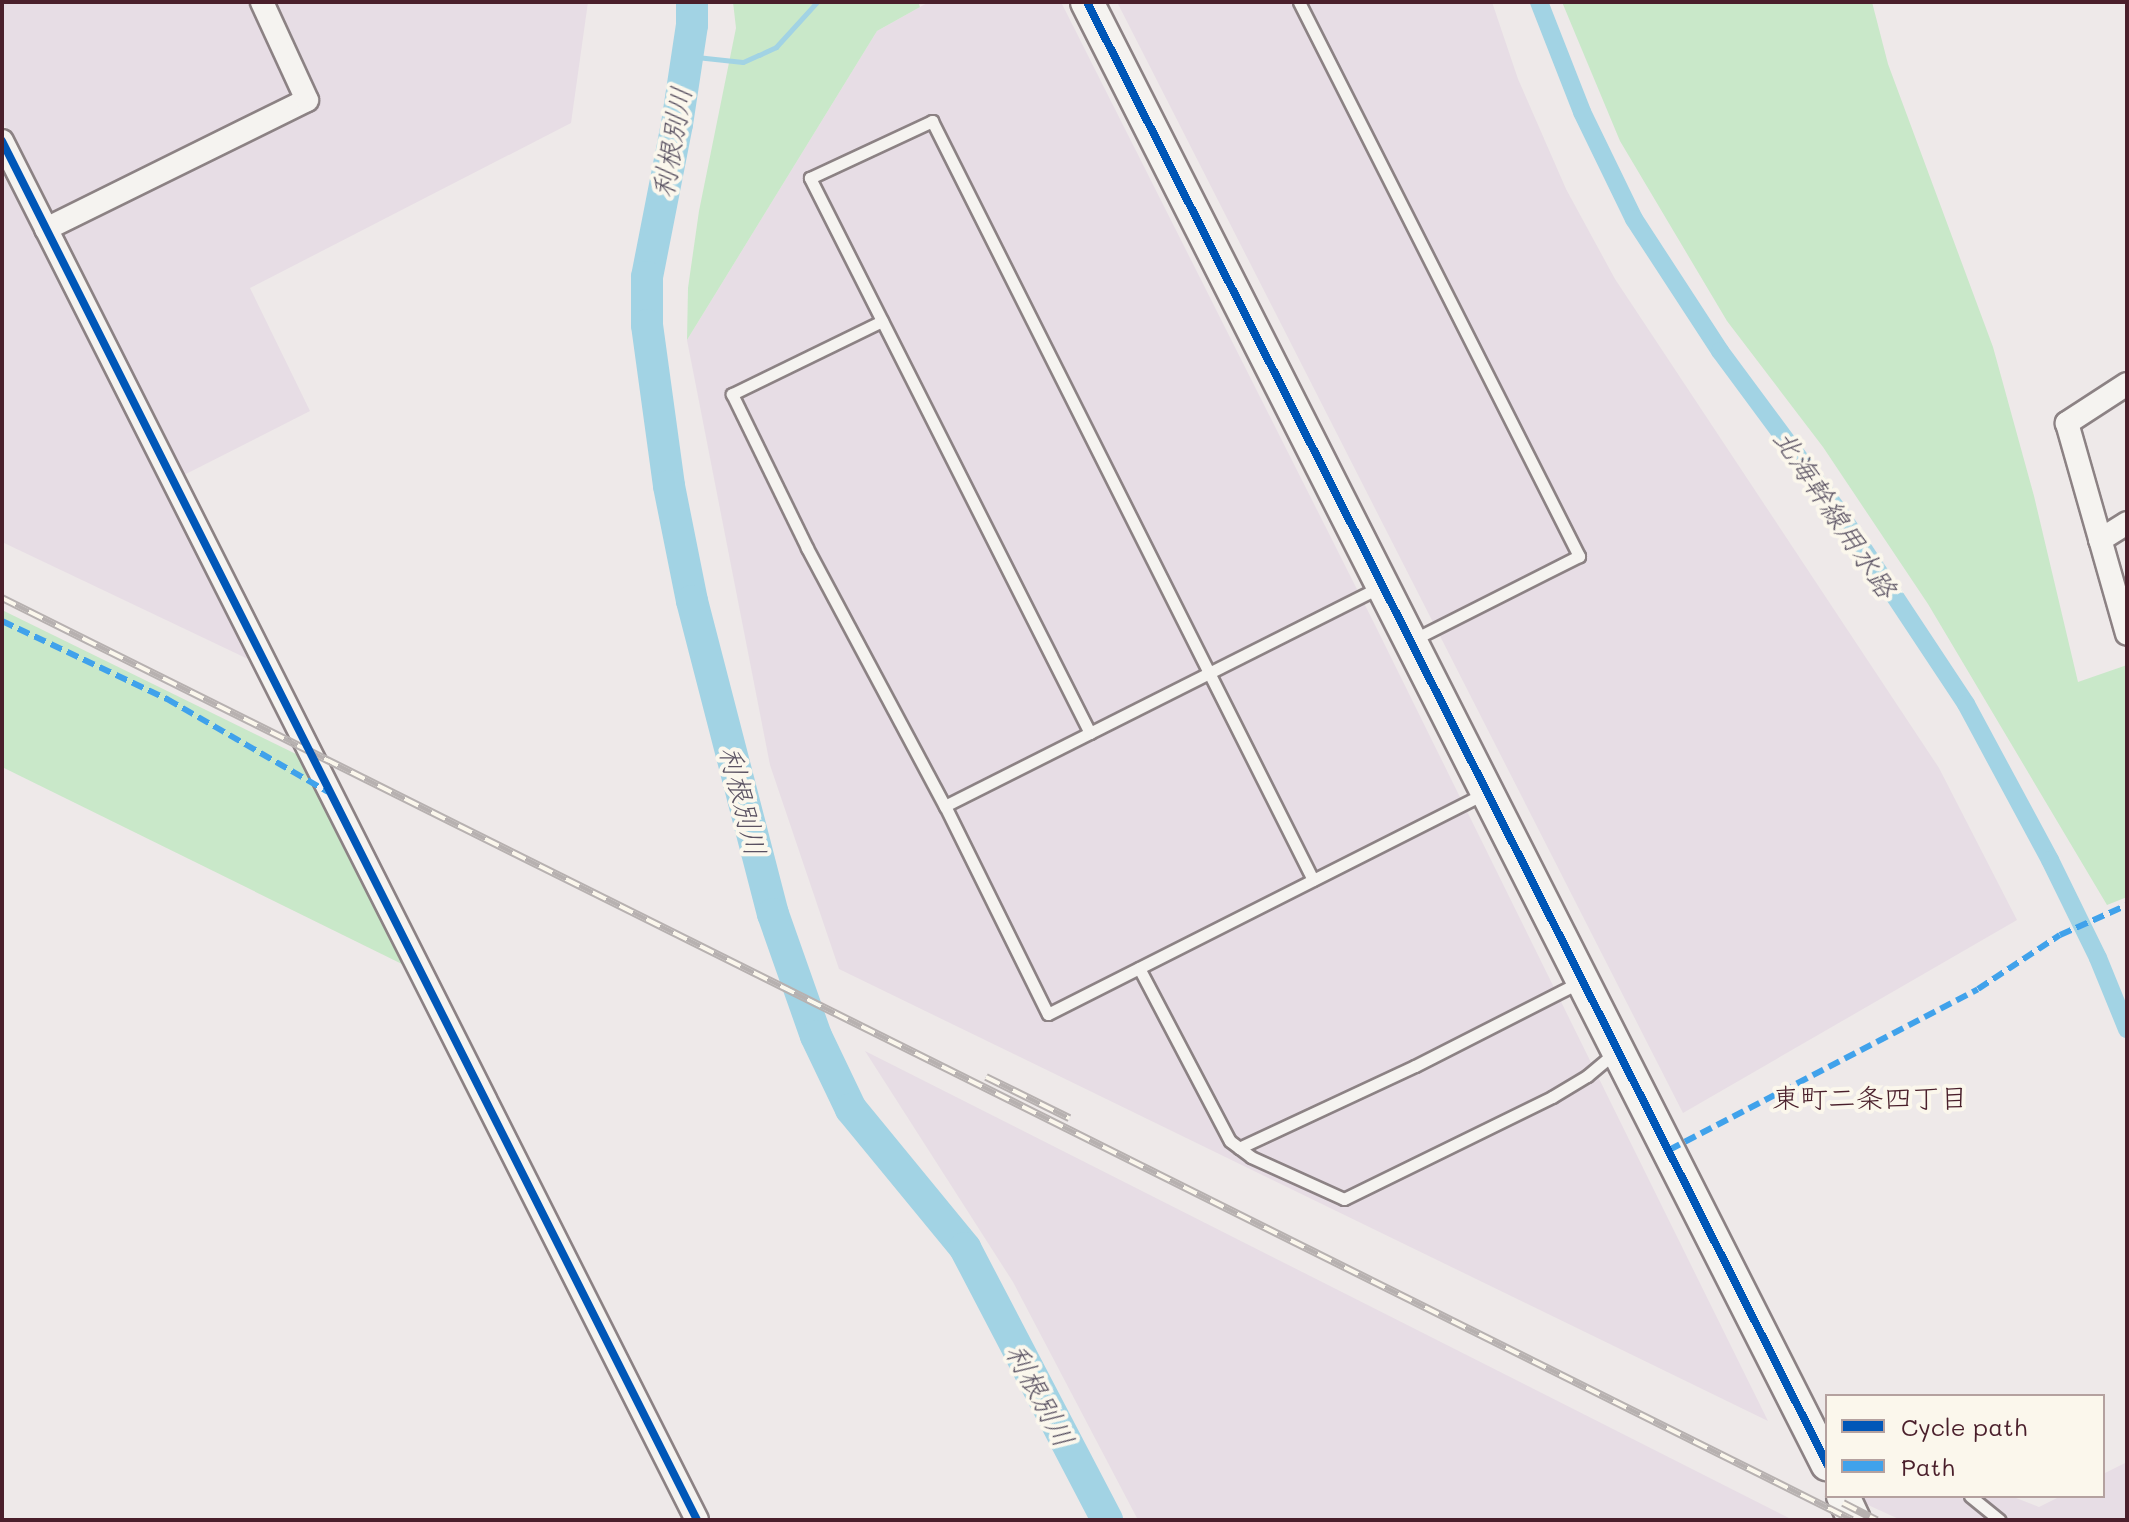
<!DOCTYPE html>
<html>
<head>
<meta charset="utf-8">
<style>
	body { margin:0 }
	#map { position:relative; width:2129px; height:1522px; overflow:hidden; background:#eee9e9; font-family:Mali,"Klee One",sans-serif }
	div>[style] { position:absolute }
	.built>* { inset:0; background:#e7dde5 }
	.green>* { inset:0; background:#c9e8c9 }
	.stream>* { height:5px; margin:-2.5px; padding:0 2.5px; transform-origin:2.5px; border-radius:2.5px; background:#a2d3e4 }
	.canal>* { height:18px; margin:-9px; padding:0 9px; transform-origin:9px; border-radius:9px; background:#a2d3e4 }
	.river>* { height:32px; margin:-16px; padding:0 16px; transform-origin:16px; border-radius:16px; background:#a2d3e4 }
	.roads { filter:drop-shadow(2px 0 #8c8284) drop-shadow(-2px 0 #8c8284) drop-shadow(0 2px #8c8284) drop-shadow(0 -2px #8c8284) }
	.lane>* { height:11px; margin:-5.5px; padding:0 5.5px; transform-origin:5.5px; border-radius:5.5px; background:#f5f3f0 }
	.street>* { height:22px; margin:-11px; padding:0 11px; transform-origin:11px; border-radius:11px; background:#f5f3f0 }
	.secondary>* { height:32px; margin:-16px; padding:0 16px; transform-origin:16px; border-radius:16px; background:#f5f3f0 }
	.rail>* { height:8px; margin-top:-4px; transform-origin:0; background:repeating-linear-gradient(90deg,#fbf7ec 0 15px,#b7b1b0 0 30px); box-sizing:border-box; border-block:2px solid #b7b1b0 }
	.quiet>* { height:6px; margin-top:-3px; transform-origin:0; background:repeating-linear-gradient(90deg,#40a2eb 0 12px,transparent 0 18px) }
	.cycleway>* { height:8px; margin:-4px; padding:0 4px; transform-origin:4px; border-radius:4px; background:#0057b8 }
	span { translate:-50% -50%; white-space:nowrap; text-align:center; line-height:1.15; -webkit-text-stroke:8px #fbf7ec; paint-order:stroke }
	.water-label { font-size:28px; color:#5a5262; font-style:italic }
	.neighbourhood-label { font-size:28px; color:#4a1f2b }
	.frame { position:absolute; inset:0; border:4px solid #4a1f2b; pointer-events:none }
	.legend { position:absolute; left:1825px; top:1394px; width:280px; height:104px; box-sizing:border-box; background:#fbf7ec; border:2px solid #b4a19f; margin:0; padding:10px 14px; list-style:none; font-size:24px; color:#4a1f2b }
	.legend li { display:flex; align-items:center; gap:16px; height:40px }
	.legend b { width:40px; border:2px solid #b4a19f }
</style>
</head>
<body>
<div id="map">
	<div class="built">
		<div style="clip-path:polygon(2px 2px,588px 2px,571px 123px,250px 288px,310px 411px,178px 478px,2px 119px)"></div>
		<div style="clip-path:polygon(929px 2px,1061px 2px,1376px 627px,1768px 1421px,839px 969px,770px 765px,687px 340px,877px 31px)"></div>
		<div style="clip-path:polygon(1117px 2px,1492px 2px,1518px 79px,1566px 189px,1615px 279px,1939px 768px,2017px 920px,1683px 1113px)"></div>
		<div style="clip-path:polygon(2px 161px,248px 659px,2px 542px)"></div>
		<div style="clip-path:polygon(865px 1051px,1793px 1520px,1138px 1520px,1013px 1282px)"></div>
		<div style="clip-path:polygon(2127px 1462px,2127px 1520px,1901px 1520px,1857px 1500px,1855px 1496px,2011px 1496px,2039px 1507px,2061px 1496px,2103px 1496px,2103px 1474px)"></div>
	</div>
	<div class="green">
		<div style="clip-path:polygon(733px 2px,918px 2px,920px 7px,877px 31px,687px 340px,688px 288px,699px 211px,736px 28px)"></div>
		<div style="clip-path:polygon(1562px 2px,1872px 2px,1888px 64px,1993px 347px,2034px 496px,2078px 682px,2127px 665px,2127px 897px,2107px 905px,1928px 604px,1823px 447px,1727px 321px,1620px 141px)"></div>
		<div style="clip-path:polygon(2px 610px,298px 755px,408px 967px,2px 767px)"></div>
	</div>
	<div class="stream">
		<div style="left:687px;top:56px;width:56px;rotate:6.1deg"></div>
		<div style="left:743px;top:62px;width:17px;rotate:-24deg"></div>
		<div style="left:759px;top:55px;width:19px;rotate:-25deg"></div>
		<div style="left:776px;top:47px;width:61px;rotate:-47.7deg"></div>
	</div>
	<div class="canal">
		<div style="left:1539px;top:2px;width:118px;rotate:68.6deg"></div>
		<div style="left:1582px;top:112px;width:119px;rotate:64.1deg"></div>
		<div style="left:1634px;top:219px;width:158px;rotate:56.9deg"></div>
		<div style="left:1720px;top:351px;width:197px;rotate:53.5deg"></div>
		<div style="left:1837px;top:509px;width:234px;rotate:56.5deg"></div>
		<div style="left:1966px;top:704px;width:177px;rotate:61.7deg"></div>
		<div style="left:2050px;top:860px;width:109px;rotate:63.9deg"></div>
		<div style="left:2098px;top:958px;width:77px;rotate:67.8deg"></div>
	</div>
	<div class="river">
		<div style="left:692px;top:2px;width:23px;rotate:90deg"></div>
		<div style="left:692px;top:25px;width:100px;rotate:98.6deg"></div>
		<div style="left:677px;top:124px;width:156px;rotate:101.1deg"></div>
		<div style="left:647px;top:277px;width:48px;rotate:90deg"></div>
		<div style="left:647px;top:325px;width:162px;rotate:82.2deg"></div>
		<div style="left:669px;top:486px;width:117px;rotate:78.7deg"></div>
		<div style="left:692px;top:601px;width:323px;rotate:75.5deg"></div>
		<div style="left:773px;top:914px;width:129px;rotate:70.6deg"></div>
		<div style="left:816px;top:1036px;width:81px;rotate:64.4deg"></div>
		<div style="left:851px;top:1109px;width:180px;rotate:50.6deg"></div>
		<div style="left:965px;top:1248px;width:307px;rotate:62.4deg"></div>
	</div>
	<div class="roads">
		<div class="lane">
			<div style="left:1299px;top:2px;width:621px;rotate:63.19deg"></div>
			<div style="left:1579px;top:556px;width:186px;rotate:153.2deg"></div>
			<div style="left:882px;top:321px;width:167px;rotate:154deg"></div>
			<div style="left:732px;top:394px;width:171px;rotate:64deg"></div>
			<div style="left:807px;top:548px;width:293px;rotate:61.9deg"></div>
			<div style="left:1380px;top:587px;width:487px;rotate:153.3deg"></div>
			<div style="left:945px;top:806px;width:232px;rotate:63.7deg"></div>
			<div style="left:1048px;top:1014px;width:487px;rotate:-26.8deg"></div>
			<div style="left:1090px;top:733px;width:622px;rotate:-116.77deg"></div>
			<div style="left:810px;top:178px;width:135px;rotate:-25deg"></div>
			<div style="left:932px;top:121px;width:849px;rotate:63.34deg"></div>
			<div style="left:1139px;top:968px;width:195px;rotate:62.3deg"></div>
			<div style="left:1230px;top:1141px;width:26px;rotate:37deg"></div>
			<div style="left:1251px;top:1157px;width:102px;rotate:24.3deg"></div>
			<div style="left:1344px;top:1199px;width:232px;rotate:-26.1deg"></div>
			<div style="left:1552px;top:1097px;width:41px;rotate:-31deg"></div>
			<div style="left:1587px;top:1076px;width:35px;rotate:-40deg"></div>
			<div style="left:1239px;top:1148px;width:194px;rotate:-25deg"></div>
			<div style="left:1415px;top:1066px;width:185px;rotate:-27deg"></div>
			<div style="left:1970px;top:1496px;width:38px;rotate:39deg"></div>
		</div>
		<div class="street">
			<div style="left:2px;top:141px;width:1544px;rotate:63.25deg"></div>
			<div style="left:46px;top:229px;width:291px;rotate:-26.3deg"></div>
			<div style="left:307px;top:100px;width:108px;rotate:-114.7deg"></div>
			<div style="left:2127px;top:384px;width:72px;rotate:147deg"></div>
			<div style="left:2067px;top:423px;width:219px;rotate:74.1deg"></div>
			<div style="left:2100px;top:540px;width:32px;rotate:-32deg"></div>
		</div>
		<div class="secondary">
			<div style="left:1087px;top:2px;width:1639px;rotate:63.15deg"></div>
			<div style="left:1843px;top:1496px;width:26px;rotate:65deg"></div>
		</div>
	</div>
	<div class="rail">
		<div style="left:2px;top:598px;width:2067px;rotate:26.49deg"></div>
		<div style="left:986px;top:1077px;width:93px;rotate:26.3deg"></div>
		<div style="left:1843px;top:1503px;width:38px;rotate:27deg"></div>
	</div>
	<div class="quiet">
		<div style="left:2px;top:621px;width:183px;rotate:25.3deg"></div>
		<div style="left:167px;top:699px;width:186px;rotate:30deg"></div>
		<div style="left:1669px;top:1150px;width:348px;rotate:-27.5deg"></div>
		<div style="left:1978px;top:989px;width:98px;rotate:-33.4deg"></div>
		<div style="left:2060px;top:935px;width:73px;rotate:-24.1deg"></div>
	</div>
	<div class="cycleway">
		<div style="left:1087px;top:2px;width:1639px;rotate:63.15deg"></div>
		<div style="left:2px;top:141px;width:1544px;rotate:63.25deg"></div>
	</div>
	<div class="water-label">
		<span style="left:671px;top:142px;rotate:-80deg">利根別川</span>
		<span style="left:1836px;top:513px;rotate:56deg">北海幹線用水路</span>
		<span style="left:744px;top:801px;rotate:76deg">利根別川</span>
		<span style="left:1041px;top:1395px;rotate:62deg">利根別川</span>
	</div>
	<div class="neighbourhood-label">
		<span style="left:1870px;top:1097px">東町二条四丁目</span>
	</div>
	<div class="frame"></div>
	<ul class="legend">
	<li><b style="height:10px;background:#0057b8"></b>Cycle path</li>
	<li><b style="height:10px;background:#40a2eb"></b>Path</li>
	</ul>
</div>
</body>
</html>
